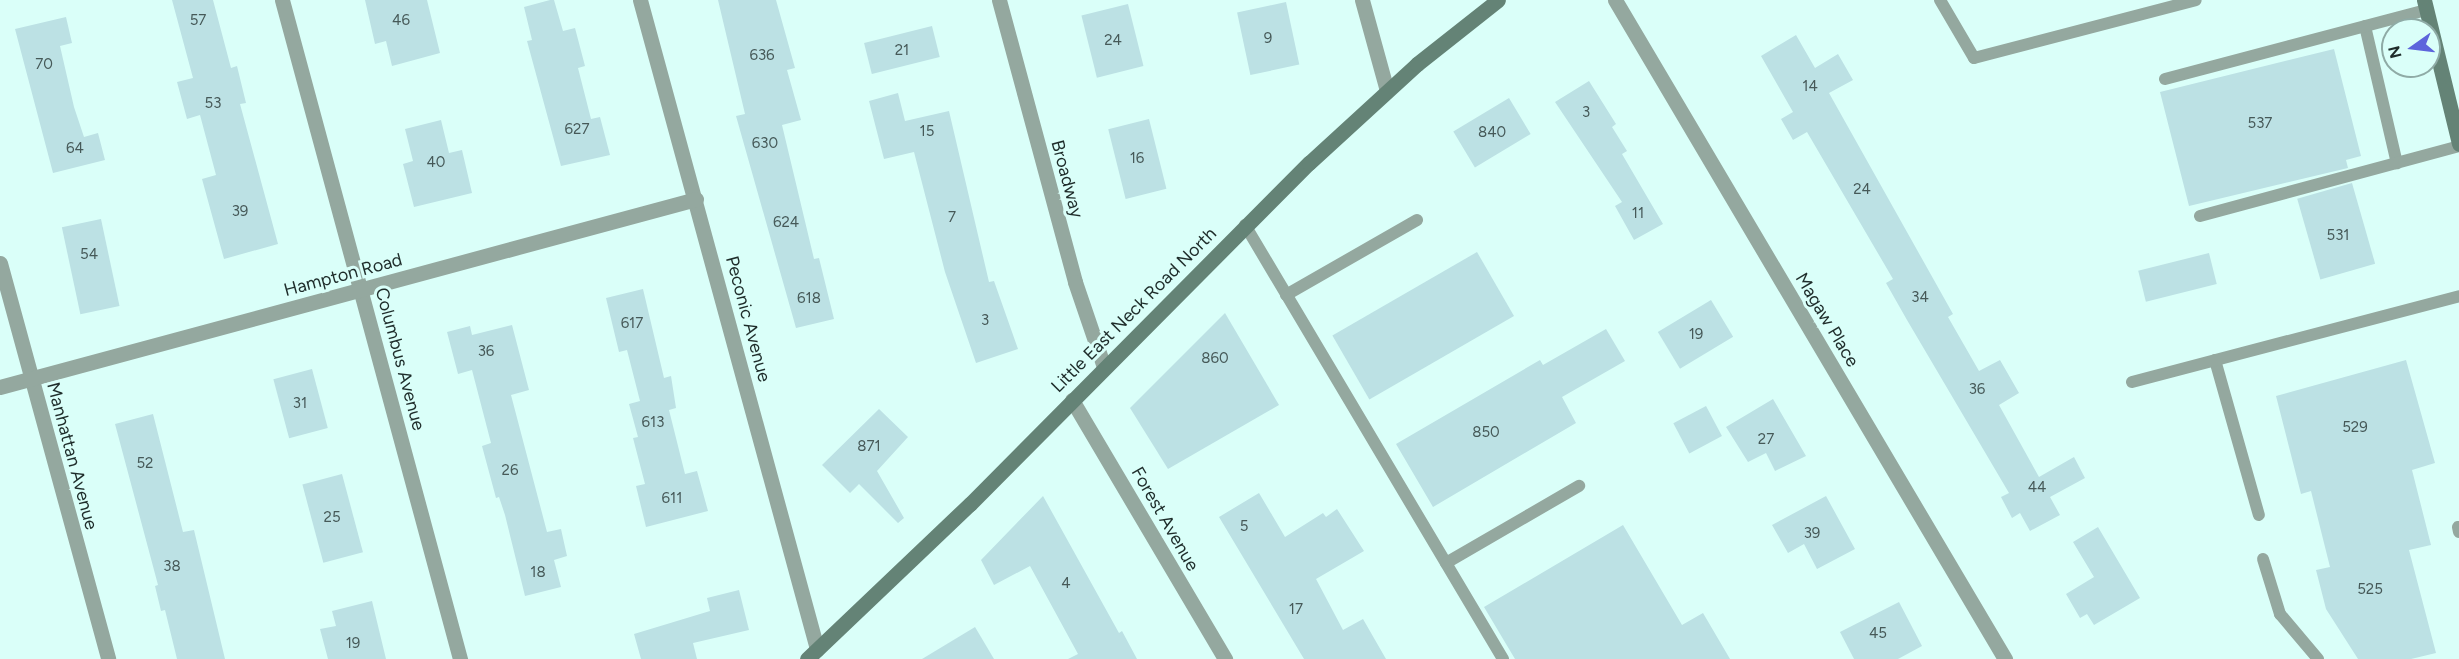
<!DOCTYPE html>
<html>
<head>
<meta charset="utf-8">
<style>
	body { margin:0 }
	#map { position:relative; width:2459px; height:659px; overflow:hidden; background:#dafff9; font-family:Figtree,sans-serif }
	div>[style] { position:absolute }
	.building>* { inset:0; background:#bce1e4; transform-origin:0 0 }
	.service>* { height:12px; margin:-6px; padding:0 6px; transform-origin:6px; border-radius:6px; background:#94a89f }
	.minor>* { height:15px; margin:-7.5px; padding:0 7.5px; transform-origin:7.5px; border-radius:7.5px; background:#94a89f }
	.secondary>* { height:15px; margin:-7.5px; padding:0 7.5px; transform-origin:7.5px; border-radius:7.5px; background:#648376 }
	span { translate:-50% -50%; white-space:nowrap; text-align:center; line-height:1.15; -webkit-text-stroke:6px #dafff9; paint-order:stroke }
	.number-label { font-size:15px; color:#465958 }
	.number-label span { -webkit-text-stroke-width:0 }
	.street-label { font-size:18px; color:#1e2c2a }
	.north { position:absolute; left:2381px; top:18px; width:60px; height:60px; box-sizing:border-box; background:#dafff9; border:2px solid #8faba6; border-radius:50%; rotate:256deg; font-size:16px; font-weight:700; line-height:24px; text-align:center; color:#1e2c2a }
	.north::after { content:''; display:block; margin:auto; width:21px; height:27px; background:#5d65dc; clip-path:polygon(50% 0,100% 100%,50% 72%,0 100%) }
</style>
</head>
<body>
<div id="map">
	<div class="building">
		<div style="clip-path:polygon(172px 0,213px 0,231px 68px,237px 66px,246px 103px,240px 104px,278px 244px,224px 259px,202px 179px,216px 175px,200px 115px,187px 119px,177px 82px,193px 78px)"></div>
		<div style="clip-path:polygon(365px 0,427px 0,440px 53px,392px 66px,386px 41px,375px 44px)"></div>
		<div style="clip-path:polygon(550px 0,554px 0,563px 31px,575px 28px,585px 66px,578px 68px,591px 119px,600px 117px,610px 155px,561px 166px,527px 41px,532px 40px,524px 7px)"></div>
		<div style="clip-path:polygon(718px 0,776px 0,795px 68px,787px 70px,801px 120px,782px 125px,814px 259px,819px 258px,834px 319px,796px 328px,736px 116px,745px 114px)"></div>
		<div style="left:1286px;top:2px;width:64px;height:50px;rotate:78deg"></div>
		<div style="left:1128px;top:4px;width:64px;height:48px;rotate:76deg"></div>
		<div style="clip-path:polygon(66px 17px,72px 43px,60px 46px,74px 107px,84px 137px,98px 133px,105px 160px,53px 173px,15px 29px)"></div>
		<div style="left:932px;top:26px;width:32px;height:70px;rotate:76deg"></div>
		<div style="clip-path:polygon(1796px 35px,1815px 68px,1838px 54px,1853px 80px,1829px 93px,1953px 314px,1948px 317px,1979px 371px,2000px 360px,2019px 393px,1999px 405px,2039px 477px,2074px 457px,2085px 478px,2050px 497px,2060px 515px,2030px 531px,2020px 513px,2012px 518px,2001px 497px,2009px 493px,1907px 320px,1886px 283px,1893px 279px,1807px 132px,1793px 140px,1781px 119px,1793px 112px,1761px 56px)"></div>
		<div style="clip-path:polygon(2334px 49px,2361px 156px,2346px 160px,2348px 168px,2189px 206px,2160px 92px)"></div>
		<div style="clip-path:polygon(1589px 81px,1616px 124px,1612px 127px,1627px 151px,1622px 154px,1663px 224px,1634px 240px,1615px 206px,1622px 202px,1555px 102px)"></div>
		<div style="clip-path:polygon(898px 93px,905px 121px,949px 111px,989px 282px,994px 281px,1018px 349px,976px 363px,945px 272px,914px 152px,884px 159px,869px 101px)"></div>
		<div style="left:1509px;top:98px;width:42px;height:65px;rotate:59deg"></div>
		<div style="left:1149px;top:119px;width:72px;height:42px;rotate:76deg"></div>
		<div style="clip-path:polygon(441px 120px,449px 153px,462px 150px,472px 193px,414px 207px,403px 164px,413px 161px,405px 129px)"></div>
		<div style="left:2352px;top:183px;width:84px;height:57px;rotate:74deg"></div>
		<div style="left:101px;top:219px;width:89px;height:40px;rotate:78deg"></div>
		<div style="left:1477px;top:252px;width:74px;height:167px;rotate:60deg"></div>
		<div style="left:2209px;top:253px;width:32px;height:73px;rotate:76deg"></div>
		<div style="clip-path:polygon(643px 289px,664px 378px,671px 376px,676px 408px,669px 410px,685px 474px,697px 471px,708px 511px,646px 527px,636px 486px,645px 484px,633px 438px,638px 437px,629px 404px,640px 401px,627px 350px,619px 352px,606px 298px)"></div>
		<div style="left:1711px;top:300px;width:43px;height:62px;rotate:59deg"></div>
		<div style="clip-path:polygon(1225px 313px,1279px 405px,1168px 469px,1130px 408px)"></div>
		<div style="clip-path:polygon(512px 325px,529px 390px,511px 395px,547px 532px,561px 529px,567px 556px,554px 560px,561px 587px,525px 596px,505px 515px,499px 497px,496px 498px,482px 446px,491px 443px,472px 370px,458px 374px,447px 332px,470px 326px,472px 335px)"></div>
		<div style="clip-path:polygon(1606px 329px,1625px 361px,1562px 397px,1576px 423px,1433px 507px,1396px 444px,1540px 360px,1543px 365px)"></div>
		<div style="clip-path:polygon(2406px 360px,2435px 463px,2412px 470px,2431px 545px,2409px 550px,2436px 653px,2411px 659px,2358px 659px,2326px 609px,2316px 570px,2330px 567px,2311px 491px,2301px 494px,2276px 396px)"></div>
		<div style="left:312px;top:369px;width:61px;height:40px;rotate:75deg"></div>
		<div style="clip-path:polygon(1773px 399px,1806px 456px,1775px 471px,1766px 453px,1748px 462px,1726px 427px)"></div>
		<div style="left:1706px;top:406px;width:34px;height:37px;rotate:62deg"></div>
		<div style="clip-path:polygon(879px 409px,908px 437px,877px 471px,904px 518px,898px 523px,859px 484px,850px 493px,822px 465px)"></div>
		<div style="clip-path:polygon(153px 414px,183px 532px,194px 530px,225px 659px,177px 659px,165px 610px,161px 611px,155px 586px,158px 585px,115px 424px)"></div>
		<div style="left:342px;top:474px;width:81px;height:41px;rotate:75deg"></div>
		<div style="clip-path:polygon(1259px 493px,1285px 537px,1323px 513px,1326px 517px,1337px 509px,1364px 551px,1316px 579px,1343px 630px,1363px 619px,1386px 659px,1304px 659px,1219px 517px)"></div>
		<div style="clip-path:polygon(1043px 496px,1119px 633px,1122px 631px,1137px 659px,1068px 659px,1078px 654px,1030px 566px,994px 585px,981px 560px)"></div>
		<div style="clip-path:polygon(1826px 496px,1855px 549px,1817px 569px,1804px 544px,1788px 553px,1772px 525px)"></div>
		<div style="clip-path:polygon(1623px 525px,1682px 625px,1703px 613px,1730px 659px,1515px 659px,1484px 607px)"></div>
		<div style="clip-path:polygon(2098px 527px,2140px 598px,2094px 625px,2087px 614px,2080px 618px,2066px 594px,2094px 577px,2073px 542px)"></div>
		<div style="clip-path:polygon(739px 590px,749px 630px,693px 643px,697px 659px,641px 659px,634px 634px,710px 611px,707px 598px)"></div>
		<div style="clip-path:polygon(372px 601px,386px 659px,328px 659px,320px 629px,336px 626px,332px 611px)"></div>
		<div style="clip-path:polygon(1899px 602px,1922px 646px,1898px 659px,1854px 659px,1840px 632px)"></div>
		<div style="clip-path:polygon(975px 627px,994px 659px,922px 659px)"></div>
	</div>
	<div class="service">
		<div style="left:1940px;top:0;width:67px;rotate:59.6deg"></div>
		<div style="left:1974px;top:58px;width:229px;rotate:-14.6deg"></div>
		<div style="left:2365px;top:26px;width:141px;rotate:76.9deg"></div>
		<div style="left:2165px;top:79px;width:270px;rotate:-14.8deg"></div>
		<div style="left:2200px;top:216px;width:268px;rotate:-15.1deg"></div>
		<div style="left:1245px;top:225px;width:505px;rotate:59.27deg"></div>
		<div style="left:1286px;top:295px;width:151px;rotate:-29.8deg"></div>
		<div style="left:2215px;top:360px;width:161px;rotate:74.2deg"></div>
		<div style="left:2132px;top:382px;width:338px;rotate:-14.7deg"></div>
		<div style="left:2458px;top:527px;width:5px;rotate:79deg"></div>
		<div style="left:2263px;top:559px;width:58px;rotate:72.8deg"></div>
		<div style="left:2280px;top:614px;width:59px;rotate:49.8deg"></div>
		<div style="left:1446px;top:563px;width:154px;rotate:-30.1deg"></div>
	</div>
	<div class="minor">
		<div style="left:282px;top:0;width:683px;rotate:74.88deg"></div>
		<div style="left:640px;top:0;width:673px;rotate:74.74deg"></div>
		<div style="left:999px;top:0;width:292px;rotate:74.9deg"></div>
		<div style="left:1075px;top:282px;width:90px;rotate:71.2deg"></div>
		<div style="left:1362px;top:0;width:94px;rotate:74.6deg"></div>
		<div style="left:1615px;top:0;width:766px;rotate:59.38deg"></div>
		<div style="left:0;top:263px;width:410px;rotate:74.7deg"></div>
		<div style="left:0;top:387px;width:721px;rotate:-15.12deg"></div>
		<div style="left:1072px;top:400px;width:301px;rotate:59.4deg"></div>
	</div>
	<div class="secondary">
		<div style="left:2424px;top:0;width:148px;rotate:76.3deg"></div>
		<div style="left:807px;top:659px;width:225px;rotate:-43.6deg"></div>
		<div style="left:970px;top:504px;width:481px;rotate:-45.2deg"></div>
		<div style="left:1309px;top:163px;width:147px;rotate:-42.5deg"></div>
		<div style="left:1417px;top:64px;width:103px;rotate:-38.3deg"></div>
	</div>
	<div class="number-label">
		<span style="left:198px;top:21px">57</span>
		<span style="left:401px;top:21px">46</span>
		<span style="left:1268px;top:39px">9</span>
		<span style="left:1113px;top:41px">24</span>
		<span style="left:902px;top:51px">21</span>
		<span style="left:762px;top:56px">636</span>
		<span style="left:44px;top:65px">70</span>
		<span style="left:1810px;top:87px">14</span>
		<span style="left:213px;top:104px">53</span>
		<span style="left:1586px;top:113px">3</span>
		<span style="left:2260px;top:124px">537</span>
		<span style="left:577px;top:130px">627</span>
		<span style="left:927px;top:132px">15</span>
		<span style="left:1492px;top:133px">840</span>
		<span style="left:765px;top:144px">630</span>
		<span style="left:75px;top:149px">64</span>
		<span style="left:1137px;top:159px">16</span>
		<span style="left:436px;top:163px">40</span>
		<span style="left:1862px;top:190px">24</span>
		<span style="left:240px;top:212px">39</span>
		<span style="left:1638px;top:214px">11</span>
		<span style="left:952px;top:218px">7</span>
		<span style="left:786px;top:223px">624</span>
		<span style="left:2338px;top:236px">531</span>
		<span style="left:89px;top:255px">54</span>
		<span style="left:1920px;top:298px">34</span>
		<span style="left:809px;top:299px">618</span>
		<span style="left:985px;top:321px">3</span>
		<span style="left:632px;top:324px">617</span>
		<span style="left:1696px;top:335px">19</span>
		<span style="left:486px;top:352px">36</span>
		<span style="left:1215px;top:359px">860</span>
		<span style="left:1977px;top:390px">36</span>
		<span style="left:300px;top:404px">31</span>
		<span style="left:653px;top:423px">613</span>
		<span style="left:2355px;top:428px">529</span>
		<span style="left:1486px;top:433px">850</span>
		<span style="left:1766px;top:440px">27</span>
		<span style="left:869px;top:447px">871</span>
		<span style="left:145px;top:464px">52</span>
		<span style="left:510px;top:471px">26</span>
		<span style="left:2037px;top:488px">44</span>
		<span style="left:672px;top:499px">611</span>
		<span style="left:332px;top:518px">25</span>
		<span style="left:1244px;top:527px">5</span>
		<span style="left:1812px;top:534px">39</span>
		<span style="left:172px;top:567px">38</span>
		<span style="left:538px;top:573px">18</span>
		<span style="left:1066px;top:584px">4</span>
		<span style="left:2370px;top:590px">525</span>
		<span style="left:1296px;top:610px">17</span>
		<span style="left:1878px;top:634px">45</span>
		<span style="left:353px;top:644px">19</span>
	</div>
	<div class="street-label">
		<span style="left:1067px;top:179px;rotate:75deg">Broadway</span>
		<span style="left:343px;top:275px;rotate:-15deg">Hampton Road</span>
		<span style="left:1134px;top:310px;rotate:-45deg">Little East Neck Road North</span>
		<span style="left:748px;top:319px;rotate:75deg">Peconic Avenue</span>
		<span style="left:1827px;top:320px;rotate:59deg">Magaw Place</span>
		<span style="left:400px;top:359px;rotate:75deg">Columbus Avenue</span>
		<span style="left:72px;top:456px;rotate:75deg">Manhattan Avenue</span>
		<span style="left:1165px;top:519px;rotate:60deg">Forest Avenue</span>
	</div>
	<div class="north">N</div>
</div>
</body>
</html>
